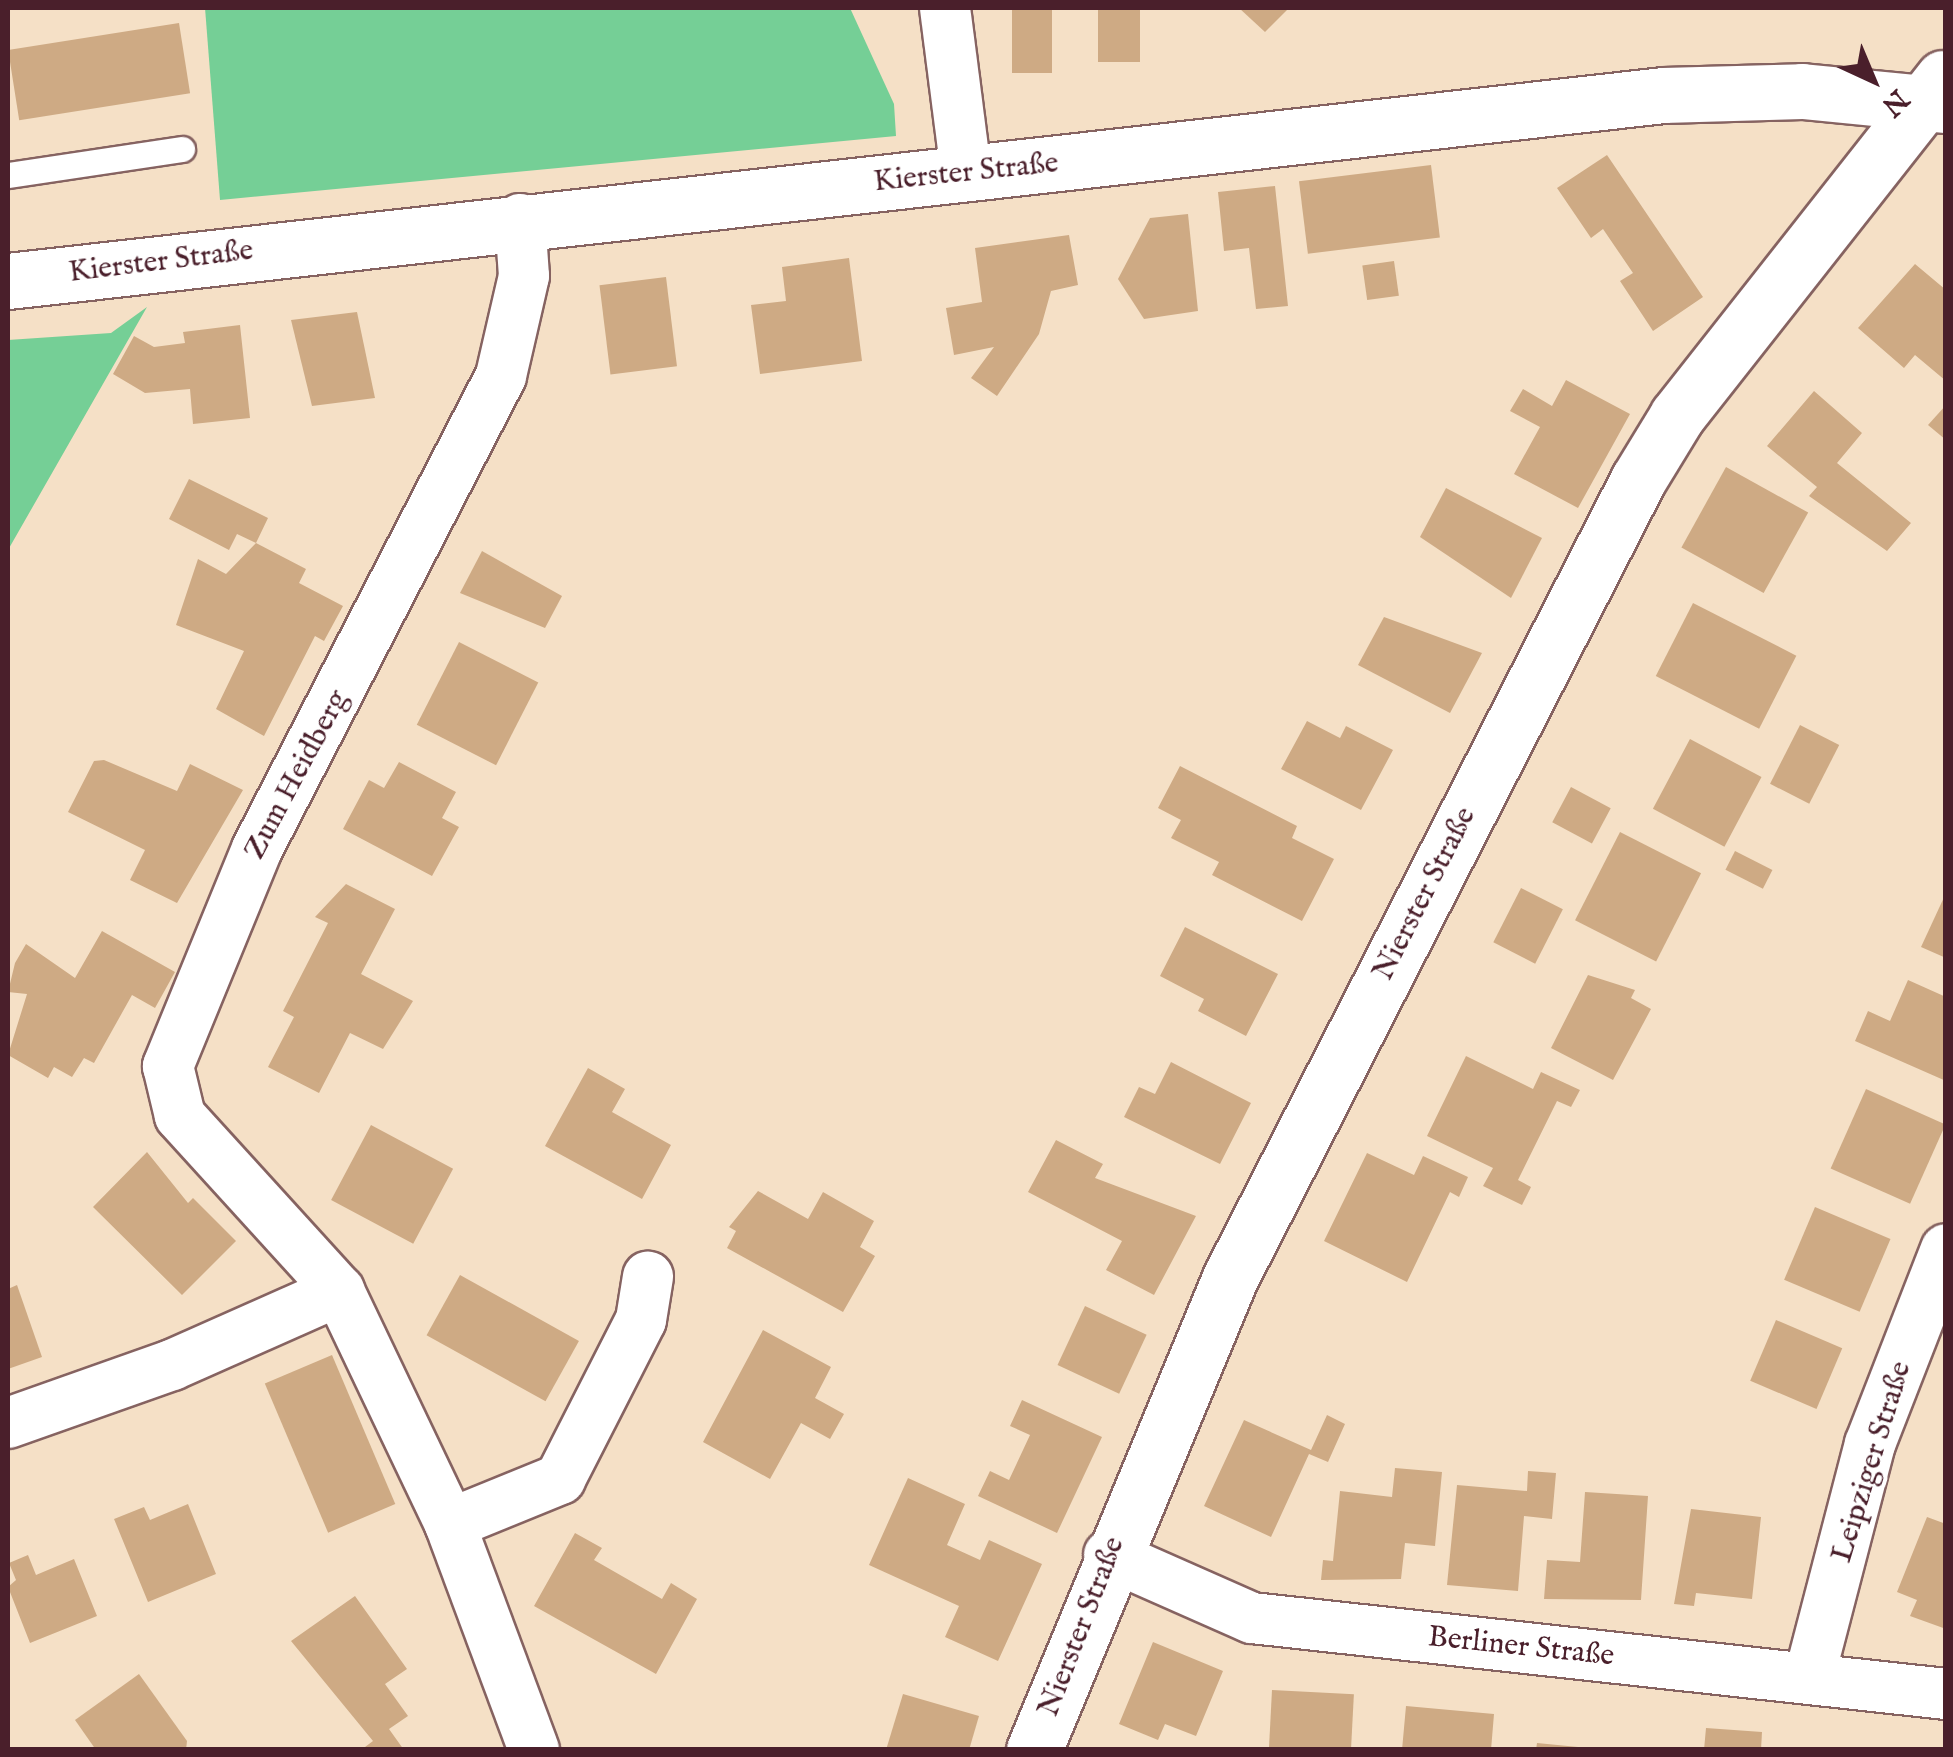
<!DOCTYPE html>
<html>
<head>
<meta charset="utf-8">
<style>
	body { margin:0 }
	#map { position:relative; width:1953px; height:1757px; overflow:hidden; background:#f5e0c6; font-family:"IM FELL English",serif }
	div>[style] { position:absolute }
	.green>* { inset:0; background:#75cf96 }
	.building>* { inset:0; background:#ceaa84; transform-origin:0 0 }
	.roads { filter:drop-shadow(2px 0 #866361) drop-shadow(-2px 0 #866361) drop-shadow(0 2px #866361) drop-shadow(0 -2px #866361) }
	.service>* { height:25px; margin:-12.5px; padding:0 12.5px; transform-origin:12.5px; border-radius:12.5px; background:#fff }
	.minor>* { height:50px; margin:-25px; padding:0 25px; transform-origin:25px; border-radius:25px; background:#fff }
	.tertiary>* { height:55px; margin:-27.5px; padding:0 27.5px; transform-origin:27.5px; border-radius:27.5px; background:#fff }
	span { translate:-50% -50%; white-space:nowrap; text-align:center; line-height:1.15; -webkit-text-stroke:8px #fff; paint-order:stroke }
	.street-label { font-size:30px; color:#4a1f2b }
	.frame { position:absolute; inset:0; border:10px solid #4a1f2b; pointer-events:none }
	.north { position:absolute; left:1823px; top:30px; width:100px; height:100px; -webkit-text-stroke:8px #fff; paint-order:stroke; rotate:136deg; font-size:28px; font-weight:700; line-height:40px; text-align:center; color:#4a1f2b }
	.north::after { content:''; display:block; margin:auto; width:35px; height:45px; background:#4a1f2b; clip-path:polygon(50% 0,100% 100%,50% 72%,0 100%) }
</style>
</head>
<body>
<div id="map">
	<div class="green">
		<div style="clip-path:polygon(205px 8px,850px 8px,894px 104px,896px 136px,220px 200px)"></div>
		<div style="clip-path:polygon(147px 307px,8px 550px,8px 340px,111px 333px)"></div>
	</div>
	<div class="building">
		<div style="left:1012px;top:8px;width:40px;height:65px"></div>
		<div style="left:1098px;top:8px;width:42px;height:54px"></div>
		<div style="clip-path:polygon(1239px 8px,1289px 8px,1265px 32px)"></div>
		<div style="left:179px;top:23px;width:71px;height:173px;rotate:81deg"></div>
		<div style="clip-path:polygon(1607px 155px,1703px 297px,1653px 331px,1620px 281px,1633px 273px,1603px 229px,1591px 238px,1557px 188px)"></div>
		<div style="left:1431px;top:165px;width:73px;height:133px;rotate:83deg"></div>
		<div style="clip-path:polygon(1275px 186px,1288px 306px,1256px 309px,1249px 248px,1224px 251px,1218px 192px)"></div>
		<div style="clip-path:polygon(1188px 214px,1198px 311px,1144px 319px,1118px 279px,1150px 218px)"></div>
		<div style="clip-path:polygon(1069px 235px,1078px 285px,1051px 291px,1039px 334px,997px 396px,971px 378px,994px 347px,954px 355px,946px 308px,982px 302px,975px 248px)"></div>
		<div style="clip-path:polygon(849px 258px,862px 361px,760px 374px,751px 305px,786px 301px,782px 267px)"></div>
		<div style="left:1394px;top:261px;width:35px;height:32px;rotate:82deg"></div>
		<div style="clip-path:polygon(1915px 264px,1946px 290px,1946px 381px,1915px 355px,1904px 368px,1858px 328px)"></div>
		<div style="left:666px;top:277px;width:90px;height:67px;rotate:83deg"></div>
		<div style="clip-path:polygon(357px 312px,375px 398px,312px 406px,291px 320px)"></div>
		<div style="clip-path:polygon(240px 325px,250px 418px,193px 424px,190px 389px,145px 393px,113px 374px,134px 336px,154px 347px,185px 343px,183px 332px)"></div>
		<div style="clip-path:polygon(1566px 380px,1630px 414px,1578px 508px,1514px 474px,1540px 427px,1510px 411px,1523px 389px,1552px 406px)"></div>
		<div style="clip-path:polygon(1814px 391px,1862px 433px,1837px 463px,1911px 523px,1887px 551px,1809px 496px,1817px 487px,1767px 446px)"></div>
		<div style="clip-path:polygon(1946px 405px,1946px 440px,1928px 425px)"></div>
		<div style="left:1726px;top:467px;width:94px;height:92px;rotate:29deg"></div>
		<div style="clip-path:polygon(189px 479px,268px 518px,256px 543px,237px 534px,229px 550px,169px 519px)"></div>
		<div style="clip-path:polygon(1446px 488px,1542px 538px,1511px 598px,1420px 537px)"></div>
		<div style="clip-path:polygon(256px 543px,306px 569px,299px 583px,343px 606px,324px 641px,315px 636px,264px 736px,216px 709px,244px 651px,176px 625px,198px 559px,226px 574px)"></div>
		<div style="clip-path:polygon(482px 551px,562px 596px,545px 628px,460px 593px)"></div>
		<div style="left:1693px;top:603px;width:116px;height:82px;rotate:27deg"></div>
		<div style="clip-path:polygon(1384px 617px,1482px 653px,1450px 713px,1358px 665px)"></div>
		<div style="left:459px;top:642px;width:89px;height:93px;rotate:27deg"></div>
		<div style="clip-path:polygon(1307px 721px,1340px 738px,1346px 726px,1393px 750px,1361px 810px,1281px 769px)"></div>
		<div style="left:1800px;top:725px;width:44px;height:66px;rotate:27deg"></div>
		<div style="left:1690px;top:739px;width:81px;height:79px;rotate:28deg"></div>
		<div style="clip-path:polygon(104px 760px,177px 791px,190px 764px,243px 790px,177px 903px,130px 880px,145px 850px,68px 812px,94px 761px)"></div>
		<div style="clip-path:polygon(399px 762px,456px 792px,442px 818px,459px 827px,432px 876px,343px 829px,369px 780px,384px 788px)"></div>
		<div style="clip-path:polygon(1180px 766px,1297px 826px,1292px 838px,1334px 859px,1302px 921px,1212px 875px,1219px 862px,1171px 838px,1181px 820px,1158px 808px)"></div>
		<div style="left:1571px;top:787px;width:45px;height:40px;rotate:28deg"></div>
		<div style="left:1620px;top:832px;width:91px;height:99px;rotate:27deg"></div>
		<div style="left:1735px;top:851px;width:42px;height:21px;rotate:27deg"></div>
		<div style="clip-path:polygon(346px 884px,395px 909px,361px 974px,413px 1001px,383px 1049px,350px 1033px,319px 1093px,268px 1067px,294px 1017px,283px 1011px,328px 923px,315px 917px)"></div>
		<div style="left:1521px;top:888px;width:47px;height:61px;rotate:27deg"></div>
		<div style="clip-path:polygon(1946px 893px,1946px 958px,1921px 947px)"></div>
		<div style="clip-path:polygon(1185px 927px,1278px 974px,1246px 1036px,1198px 1011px,1204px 999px,1160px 976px)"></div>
		<div style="clip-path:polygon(102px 931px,175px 972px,155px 1008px,132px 995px,94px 1063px,84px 1058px,72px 1077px,54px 1067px,48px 1078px,8px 1055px,27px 994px,8px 992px,15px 963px,26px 944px,75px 978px)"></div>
		<div style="clip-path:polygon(1588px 975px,1635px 990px,1631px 998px,1651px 1009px,1613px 1080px,1551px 1048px)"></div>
		<div style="clip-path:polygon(1908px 980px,1946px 997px,1946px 1081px,1855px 1041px,1868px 1011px,1890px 1021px)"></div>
		<div style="clip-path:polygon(1466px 1056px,1533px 1089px,1541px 1072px,1580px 1090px,1571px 1107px,1557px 1101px,1518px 1180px,1531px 1187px,1522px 1205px,1483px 1186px,1493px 1168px,1427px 1136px)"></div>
		<div style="clip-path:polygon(1171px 1062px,1251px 1103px,1220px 1164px,1124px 1117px,1139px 1087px,1155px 1094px)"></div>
		<div style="clip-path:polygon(588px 1068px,625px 1089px,612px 1112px,671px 1145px,642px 1199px,545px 1146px)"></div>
		<div style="left:1866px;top:1089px;width:87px;height:87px;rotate:24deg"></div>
		<div style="left:371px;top:1125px;width:93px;height:85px;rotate:28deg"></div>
		<div style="clip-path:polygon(1056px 1140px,1103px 1164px,1095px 1178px,1196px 1216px,1154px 1295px,1106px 1270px,1122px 1241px,1028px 1192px)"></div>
		<div style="clip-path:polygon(147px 1152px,188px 1203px,193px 1198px,236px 1241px,182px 1295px,93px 1207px)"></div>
		<div style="clip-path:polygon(1367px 1153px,1414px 1175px,1423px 1156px,1468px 1177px,1459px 1197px,1450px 1192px,1407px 1282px,1324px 1241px)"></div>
		<div style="clip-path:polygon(758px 1191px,808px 1219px,823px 1192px,874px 1221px,860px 1247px,875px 1256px,843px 1312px,727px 1248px,736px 1231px,729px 1227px)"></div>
		<div style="left:1815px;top:1207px;width:82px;height:79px;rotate:23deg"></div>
		<div style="left:460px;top:1275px;width:136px;height:69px;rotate:29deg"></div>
		<div style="clip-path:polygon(17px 1285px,42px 1357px,8px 1369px,8px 1289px)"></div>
		<div style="left:1085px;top:1306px;width:68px;height:65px;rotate:25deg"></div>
		<div style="left:1776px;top:1320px;width:72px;height:66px;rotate:23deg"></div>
		<div style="clip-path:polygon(763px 1330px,831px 1367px,815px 1398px,844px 1414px,830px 1439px,801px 1423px,770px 1479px,703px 1442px)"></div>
		<div style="left:332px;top:1355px;width:162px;height:73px;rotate:67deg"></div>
		<div style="clip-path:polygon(1022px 1400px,1102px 1437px,1057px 1533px,978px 1496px,990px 1471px,1009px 1480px,1030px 1435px,1010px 1426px)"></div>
		<div style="clip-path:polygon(1327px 1415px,1345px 1424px,1328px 1462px,1309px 1454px,1271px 1537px,1204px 1506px,1244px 1420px,1311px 1450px)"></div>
		<div style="clip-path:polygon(1395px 1468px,1442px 1472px,1435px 1546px,1405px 1543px,1401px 1579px,1321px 1580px,1323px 1560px,1333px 1561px,1340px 1491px,1392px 1497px)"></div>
		<div style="clip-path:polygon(1528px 1471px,1556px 1473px,1552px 1519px,1524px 1516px,1518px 1591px,1447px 1585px,1457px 1485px,1527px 1491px)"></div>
		<div style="clip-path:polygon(908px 1478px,965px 1504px,947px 1545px,980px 1560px,989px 1540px,1042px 1564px,998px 1661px,945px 1637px,959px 1606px,869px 1565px)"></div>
		<div style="clip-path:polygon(1585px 1492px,1648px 1496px,1641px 1600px,1544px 1599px,1547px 1560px,1580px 1562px)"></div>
		<div style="clip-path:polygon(188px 1504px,216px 1574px,148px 1602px,114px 1519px,144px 1507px,150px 1520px)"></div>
		<div style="clip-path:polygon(1691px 1509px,1761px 1517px,1752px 1599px,1696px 1593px,1694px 1606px,1674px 1604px)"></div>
		<div style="clip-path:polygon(1927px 1517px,1946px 1524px,1946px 1629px,1910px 1616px,1917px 1600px,1897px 1592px)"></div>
		<div style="clip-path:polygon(575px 1533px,602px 1548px,594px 1560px,662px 1599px,671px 1583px,697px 1599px,656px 1674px,534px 1606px)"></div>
		<div style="clip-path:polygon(28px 1555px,36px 1575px,74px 1559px,97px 1616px,30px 1643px,8px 1587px,16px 1580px,9px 1563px)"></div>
		<div style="clip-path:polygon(355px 1596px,407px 1669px,385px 1684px,408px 1716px,389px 1729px,404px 1750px,361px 1750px,373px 1741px,291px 1641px)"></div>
		<div style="clip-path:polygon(1153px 1642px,1223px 1671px,1196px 1736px,1165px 1724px,1158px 1740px,1119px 1724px)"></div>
		<div style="clip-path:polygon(139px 1674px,187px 1741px,186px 1750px,96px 1750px,75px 1720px)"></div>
		<div style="left:1272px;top:1690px;width:82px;height:60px;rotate:3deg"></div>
		<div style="clip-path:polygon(903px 1694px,979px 1716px,969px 1750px,886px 1750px)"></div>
		<div style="clip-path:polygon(1406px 1706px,1494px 1714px,1491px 1750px,1402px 1750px)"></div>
		<div style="clip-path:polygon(1706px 1728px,1762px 1732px,1761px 1750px,1704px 1750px)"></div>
		<div style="clip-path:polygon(1537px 1743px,1578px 1747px,1578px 1750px,1536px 1750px)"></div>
	</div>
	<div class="roads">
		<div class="service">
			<div style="left:8px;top:175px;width:176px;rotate:-8.5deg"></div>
		</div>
		<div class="minor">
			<div style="left:945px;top:8px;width:166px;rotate:82.7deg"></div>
			<div style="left:520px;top:219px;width:57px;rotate:86deg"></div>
			<div style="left:524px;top:276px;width:103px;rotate:103deg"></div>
			<div style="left:501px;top:376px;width:532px;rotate:117.29deg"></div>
			<div style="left:257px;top:849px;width:235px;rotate:112.3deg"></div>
			<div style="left:168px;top:1066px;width:51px;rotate:76.5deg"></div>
			<div style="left:180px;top:1116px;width:236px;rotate:47.7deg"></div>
			<div style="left:339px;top:1291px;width:258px;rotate:64.5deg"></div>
			<div style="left:450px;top:1524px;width:119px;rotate:-22.2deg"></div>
			<div style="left:560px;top:1479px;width:178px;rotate:-63deg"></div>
			<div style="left:641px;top:1320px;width:44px;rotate:-80.8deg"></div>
			<div style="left:8px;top:1423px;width:174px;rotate:-19.5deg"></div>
			<div style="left:172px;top:1365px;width:183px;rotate:-23.9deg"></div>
			<div style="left:450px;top:1524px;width:241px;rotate:69.6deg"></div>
			<div style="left:1109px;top:1555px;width:156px;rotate:23.8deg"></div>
			<div style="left:1252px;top:1618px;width:698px;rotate:6.25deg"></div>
			<div style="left:1809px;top:1678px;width:242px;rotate:-75.4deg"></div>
			<div style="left:1870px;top:1444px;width:209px;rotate:-68.7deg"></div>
		</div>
		<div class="tertiary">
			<div style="left:8px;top:281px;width:1665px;rotate:-6.41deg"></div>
			<div style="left:1663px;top:95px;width:139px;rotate:-1.6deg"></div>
			<div style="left:1802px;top:91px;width:145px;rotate:5.6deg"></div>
			<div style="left:1034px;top:1750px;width:511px;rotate:-67.45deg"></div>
			<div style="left:1230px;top:1278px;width:896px;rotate:-62.92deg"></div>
			<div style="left:1638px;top:480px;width:75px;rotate:-58.6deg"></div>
			<div style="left:1677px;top:416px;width:430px;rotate:-51.8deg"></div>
		</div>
	</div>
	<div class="street-label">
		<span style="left:966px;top:173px;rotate:-6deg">Kierster Straße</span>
		<span style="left:161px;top:262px;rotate:-7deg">Kierster Straße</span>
		<span style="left:297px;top:775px;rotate:-62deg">Zum Heidberg</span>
		<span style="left:1425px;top:894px;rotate:-63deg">Nierster Straße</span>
		<span style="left:1872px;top:1462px;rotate:-73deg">Leipziger Straße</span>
		<span style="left:1082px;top:1627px;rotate:-69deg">Nierster Straße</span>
		<span style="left:1521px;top:1647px;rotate:6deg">Berliner Straße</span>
	</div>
	<div class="frame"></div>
	<div class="north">N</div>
</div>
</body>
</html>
